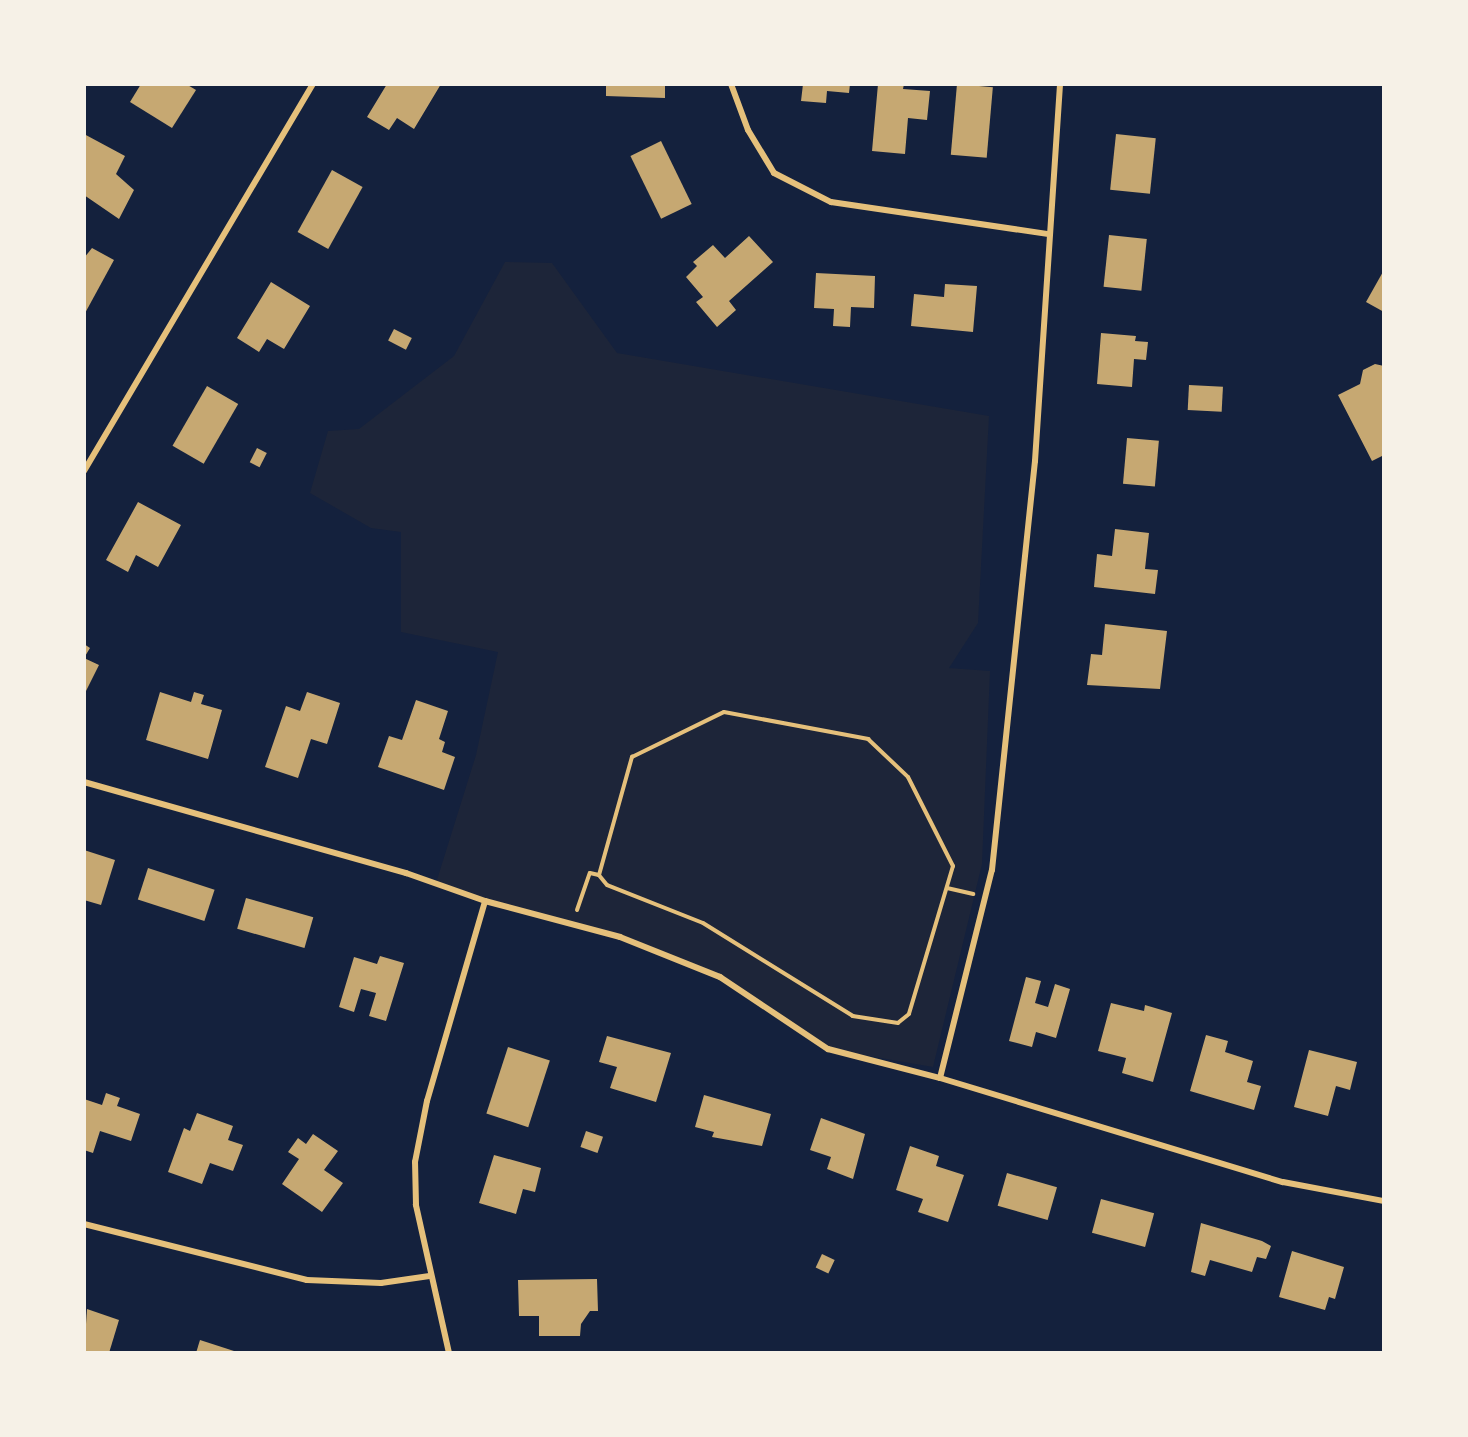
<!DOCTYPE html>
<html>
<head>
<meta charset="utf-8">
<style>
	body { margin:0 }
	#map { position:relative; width:1468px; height:1437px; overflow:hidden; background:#14213d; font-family:Overpass,sans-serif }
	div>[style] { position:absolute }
	.green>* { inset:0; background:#1d2539 }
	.building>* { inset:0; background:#c6a872; transform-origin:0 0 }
	.path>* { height:4px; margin:-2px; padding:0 2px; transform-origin:2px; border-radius:2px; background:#e5c07b }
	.minor>* { height:6px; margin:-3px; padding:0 3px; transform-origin:3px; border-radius:3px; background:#e5c07b }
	span { translate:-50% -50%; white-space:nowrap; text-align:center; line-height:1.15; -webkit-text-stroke:6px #f6f1e7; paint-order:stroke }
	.frame { position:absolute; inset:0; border:86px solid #f6f1e7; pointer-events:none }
</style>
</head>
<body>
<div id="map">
	<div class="green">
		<div style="clip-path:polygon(505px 262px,552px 263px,617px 353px,989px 416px,978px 623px,949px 668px,990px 671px,982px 864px,933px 1067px,828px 1049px,720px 977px,620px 937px,485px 901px,436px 883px,476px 755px,498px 652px,401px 632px,401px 532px,371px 528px,310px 493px,328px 431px,359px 429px,454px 356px)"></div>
	</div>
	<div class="building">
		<div style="clip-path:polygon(141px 84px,186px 84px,196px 90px,172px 128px,130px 102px)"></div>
		<div style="clip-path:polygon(387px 84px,441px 84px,414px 129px,397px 118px,389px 130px,367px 117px)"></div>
		<div style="clip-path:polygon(606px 84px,665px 84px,665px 98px,606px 96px)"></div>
		<div style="clip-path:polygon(803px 84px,850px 84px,849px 93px,827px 91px,826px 103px,801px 101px)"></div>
		<div style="clip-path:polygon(878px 84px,904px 84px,903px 89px,930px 91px,927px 120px,908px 118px,905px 154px,872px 151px)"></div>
		<div style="left:957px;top:84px;width:36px;height:71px;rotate:5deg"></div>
		<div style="clip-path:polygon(84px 134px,125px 156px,116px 174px,134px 190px,119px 219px,84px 195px)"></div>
		<div style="left:1116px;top:134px;width:40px;height:56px;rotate:6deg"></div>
		<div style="left:661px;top:141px;width:70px;height:34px;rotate:64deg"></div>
		<div style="left:332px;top:170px;width:35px;height:71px;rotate:29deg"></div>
		<div style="left:1109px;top:235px;width:38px;height:52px;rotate:6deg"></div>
		<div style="clip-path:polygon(749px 236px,773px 262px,729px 301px,736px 310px,717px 327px,696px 302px,703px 297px,686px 277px,697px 266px,693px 262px,713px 245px,725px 258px)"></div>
		<div style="clip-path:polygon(92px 248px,114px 260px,84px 315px,84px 258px)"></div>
		<div style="clip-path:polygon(1384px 270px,1384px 312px,1366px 302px)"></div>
		<div style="clip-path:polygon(816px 273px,875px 276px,874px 308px,851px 307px,850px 327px,833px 326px,834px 309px,814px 308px)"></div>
		<div style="clip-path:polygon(271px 282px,310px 306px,284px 349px,267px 339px,259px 352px,237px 338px)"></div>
		<div style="clip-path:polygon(945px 284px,977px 286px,973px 332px,911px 326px,914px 294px,944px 297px)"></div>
		<div style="left:394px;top:329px;width:20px;height:13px;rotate:27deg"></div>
		<div style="clip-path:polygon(1101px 333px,1136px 336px,1135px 341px,1148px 342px,1146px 360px,1134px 359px,1132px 387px,1097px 384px)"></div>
		<div style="clip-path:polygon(1375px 364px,1384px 366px,1384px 455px,1372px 461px,1338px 395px,1360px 384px,1363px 370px)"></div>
		<div style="left:1189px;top:385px;width:34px;height:25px;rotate:3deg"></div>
		<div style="left:207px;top:386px;width:36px;height:69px;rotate:30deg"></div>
		<div style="left:1127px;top:438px;width:32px;height:46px;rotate:5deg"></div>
		<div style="left:257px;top:448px;width:11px;height:16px;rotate:27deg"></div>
		<div style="clip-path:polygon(138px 502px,181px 525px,158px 567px,136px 555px,128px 572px,106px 560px)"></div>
		<div style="clip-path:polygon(1115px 529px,1149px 533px,1145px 569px,1158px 570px,1155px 594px,1094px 587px,1097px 554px,1112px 556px)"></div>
		<div style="clip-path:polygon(1105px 624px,1167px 631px,1160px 689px,1087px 685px,1091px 654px,1102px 655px)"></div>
		<div style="clip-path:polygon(84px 644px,90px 648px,84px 658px,99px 665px,84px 695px)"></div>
		<div style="clip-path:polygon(160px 692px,191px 702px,194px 692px,204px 695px,201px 704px,222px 710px,208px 759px,146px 740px)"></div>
		<div style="clip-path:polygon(307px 692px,340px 703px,327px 744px,311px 739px,298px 778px,265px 767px,286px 706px,300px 711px)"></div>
		<div style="clip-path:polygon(416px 700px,448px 711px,439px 739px,445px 742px,442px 752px,455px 757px,444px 790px,378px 767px,389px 736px,402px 740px)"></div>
		<div style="clip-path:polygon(84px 850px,115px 860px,101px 905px,84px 900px)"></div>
		<div style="left:148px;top:868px;width:70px;height:33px;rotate:18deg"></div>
		<div style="left:246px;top:898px;width:70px;height:32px;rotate:16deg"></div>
		<div style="clip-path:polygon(380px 956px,404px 963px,386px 1021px,369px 1016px,376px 993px,361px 989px,354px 1012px,339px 1007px,354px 957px,377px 964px)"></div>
		<div style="clip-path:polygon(1026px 977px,1041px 981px,1035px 1003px,1048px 1007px,1055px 984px,1070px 989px,1056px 1038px,1036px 1032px,1032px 1047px,1009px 1041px)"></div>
		<div style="clip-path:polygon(1111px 1003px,1144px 1011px,1145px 1005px,1172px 1013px,1153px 1082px,1122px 1073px,1126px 1058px,1098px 1051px)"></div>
		<div style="clip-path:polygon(1206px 1035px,1228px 1041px,1225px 1052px,1253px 1061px,1247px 1082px,1261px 1086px,1254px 1110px,1190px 1091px)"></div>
		<div style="clip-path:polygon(607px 1036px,671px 1053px,656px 1102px,610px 1088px,617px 1067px,599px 1062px)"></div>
		<div style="left:508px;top:1047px;width:44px;height:70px;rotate:18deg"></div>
		<div style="clip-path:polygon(1309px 1050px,1357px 1062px,1350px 1090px,1336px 1086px,1328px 1116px,1294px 1107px)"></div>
		<div style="clip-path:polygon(106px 1093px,120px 1098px,117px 1106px,140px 1114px,131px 1141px,100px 1131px,93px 1153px,84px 1150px,84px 1099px,102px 1105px)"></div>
		<div style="clip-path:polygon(704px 1095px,771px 1114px,762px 1146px,712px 1137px,714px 1132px,695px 1127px)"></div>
		<div style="clip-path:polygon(197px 1113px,233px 1126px,228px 1140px,243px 1145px,233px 1171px,210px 1163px,202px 1184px,168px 1172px,184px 1128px,190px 1131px)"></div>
		<div style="clip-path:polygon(821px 1118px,865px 1134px,853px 1179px,827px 1169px,831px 1157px,810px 1150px)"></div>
		<div style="left:586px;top:1131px;width:18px;height:17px;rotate:19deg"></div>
		<div style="clip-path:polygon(313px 1134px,338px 1151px,324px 1170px,343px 1183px,322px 1212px,282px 1184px,299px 1159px,288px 1152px,298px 1138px,306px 1144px)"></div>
		<div style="clip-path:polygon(910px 1146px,939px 1156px,936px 1166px,964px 1175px,948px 1222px,918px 1212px,923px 1199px,896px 1190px)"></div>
		<div style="clip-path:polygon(494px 1155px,541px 1168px,535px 1192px,523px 1189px,516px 1214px,479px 1203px)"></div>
		<div style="left:1007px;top:1173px;width:52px;height:34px;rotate:16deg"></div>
		<div style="left:1101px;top:1199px;width:55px;height:35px;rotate:15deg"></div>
		<div style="clip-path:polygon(1201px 1223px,1262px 1241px,1271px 1246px,1266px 1259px,1257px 1257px,1252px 1272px,1210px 1260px,1205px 1276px,1191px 1272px)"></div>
		<div style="clip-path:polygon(1292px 1251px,1344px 1267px,1335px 1299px,1329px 1297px,1325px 1310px,1279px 1297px)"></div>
		<div style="left:822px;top:1254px;width:14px;height:15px;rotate:25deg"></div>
		<div style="clip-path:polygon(597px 1279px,598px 1311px,590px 1311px,581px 1324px,580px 1336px,539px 1336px,539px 1316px,519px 1316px,518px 1280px)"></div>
		<div style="clip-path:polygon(87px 1309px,119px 1320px,109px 1353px,84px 1353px)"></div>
		<div style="clip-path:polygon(200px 1340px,234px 1351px,234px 1353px,196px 1353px)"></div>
	</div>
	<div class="path">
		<div style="left:947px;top:888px;width:27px;rotate:13deg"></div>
		<div style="left:577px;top:910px;width:39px;rotate:-71deg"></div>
		<div style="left:590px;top:873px;width:9px;rotate:13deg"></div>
		<div style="left:599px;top:875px;width:123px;rotate:-74.4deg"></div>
		<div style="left:632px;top:757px;width:102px;rotate:-26.1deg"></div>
		<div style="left:724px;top:712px;width:147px;rotate:10.6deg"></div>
		<div style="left:868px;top:739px;width:55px;rotate:43.5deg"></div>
		<div style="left:908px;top:777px;width:100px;rotate:63.2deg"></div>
		<div style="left:953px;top:866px;width:154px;rotate:106.6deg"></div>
		<div style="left:909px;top:1014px;width:14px;rotate:141deg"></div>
		<div style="left:898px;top:1023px;width:46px;rotate:-171.2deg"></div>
		<div style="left:853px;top:1016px;width:176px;rotate:-148.2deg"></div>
		<div style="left:703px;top:923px;width:103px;rotate:-158.4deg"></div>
		<div style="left:607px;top:885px;width:13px;rotate:-129deg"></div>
	</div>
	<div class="minor">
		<div style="left:731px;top:84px;width:49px;rotate:69.7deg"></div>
		<div style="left:748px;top:130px;width:50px;rotate:58.8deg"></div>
		<div style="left:774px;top:173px;width:64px;rotate:27deg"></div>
		<div style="left:831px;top:202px;width:220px;rotate:8.4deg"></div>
		<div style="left:84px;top:471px;width:450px;rotate:-59.4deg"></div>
		<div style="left:84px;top:782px;width:335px;rotate:15.8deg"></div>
		<div style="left:406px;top:873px;width:84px;rotate:19.5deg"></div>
		<div style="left:485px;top:901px;width:140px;rotate:14.9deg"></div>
		<div style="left:620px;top:937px;width:108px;rotate:21.8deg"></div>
		<div style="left:720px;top:977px;width:130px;rotate:33.7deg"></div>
		<div style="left:828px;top:1049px;width:116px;rotate:14.5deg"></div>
		<div style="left:940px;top:1078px;width:358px;rotate:16.9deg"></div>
		<div style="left:1283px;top:1182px;width:103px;rotate:10.7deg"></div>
		<div style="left:940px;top:1078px;width:214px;rotate:-76deg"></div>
		<div style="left:992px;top:870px;width:411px;rotate:-84deg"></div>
		<div style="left:1035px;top:461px;width:378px;rotate:-86.2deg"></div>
		<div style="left:84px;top:1224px;width:230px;rotate:14.1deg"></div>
		<div style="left:307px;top:1280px;width:74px;rotate:2.3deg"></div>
		<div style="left:381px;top:1283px;width:49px;rotate:-8.3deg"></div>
		<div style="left:449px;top:1353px;width:152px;rotate:-102.6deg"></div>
		<div style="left:416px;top:1205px;width:43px;rotate:-91.3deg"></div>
		<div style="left:415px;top:1162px;width:62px;rotate:-78.9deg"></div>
		<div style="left:427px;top:1101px;width:208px;rotate:-73.8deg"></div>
	</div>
	<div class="frame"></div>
</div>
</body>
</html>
